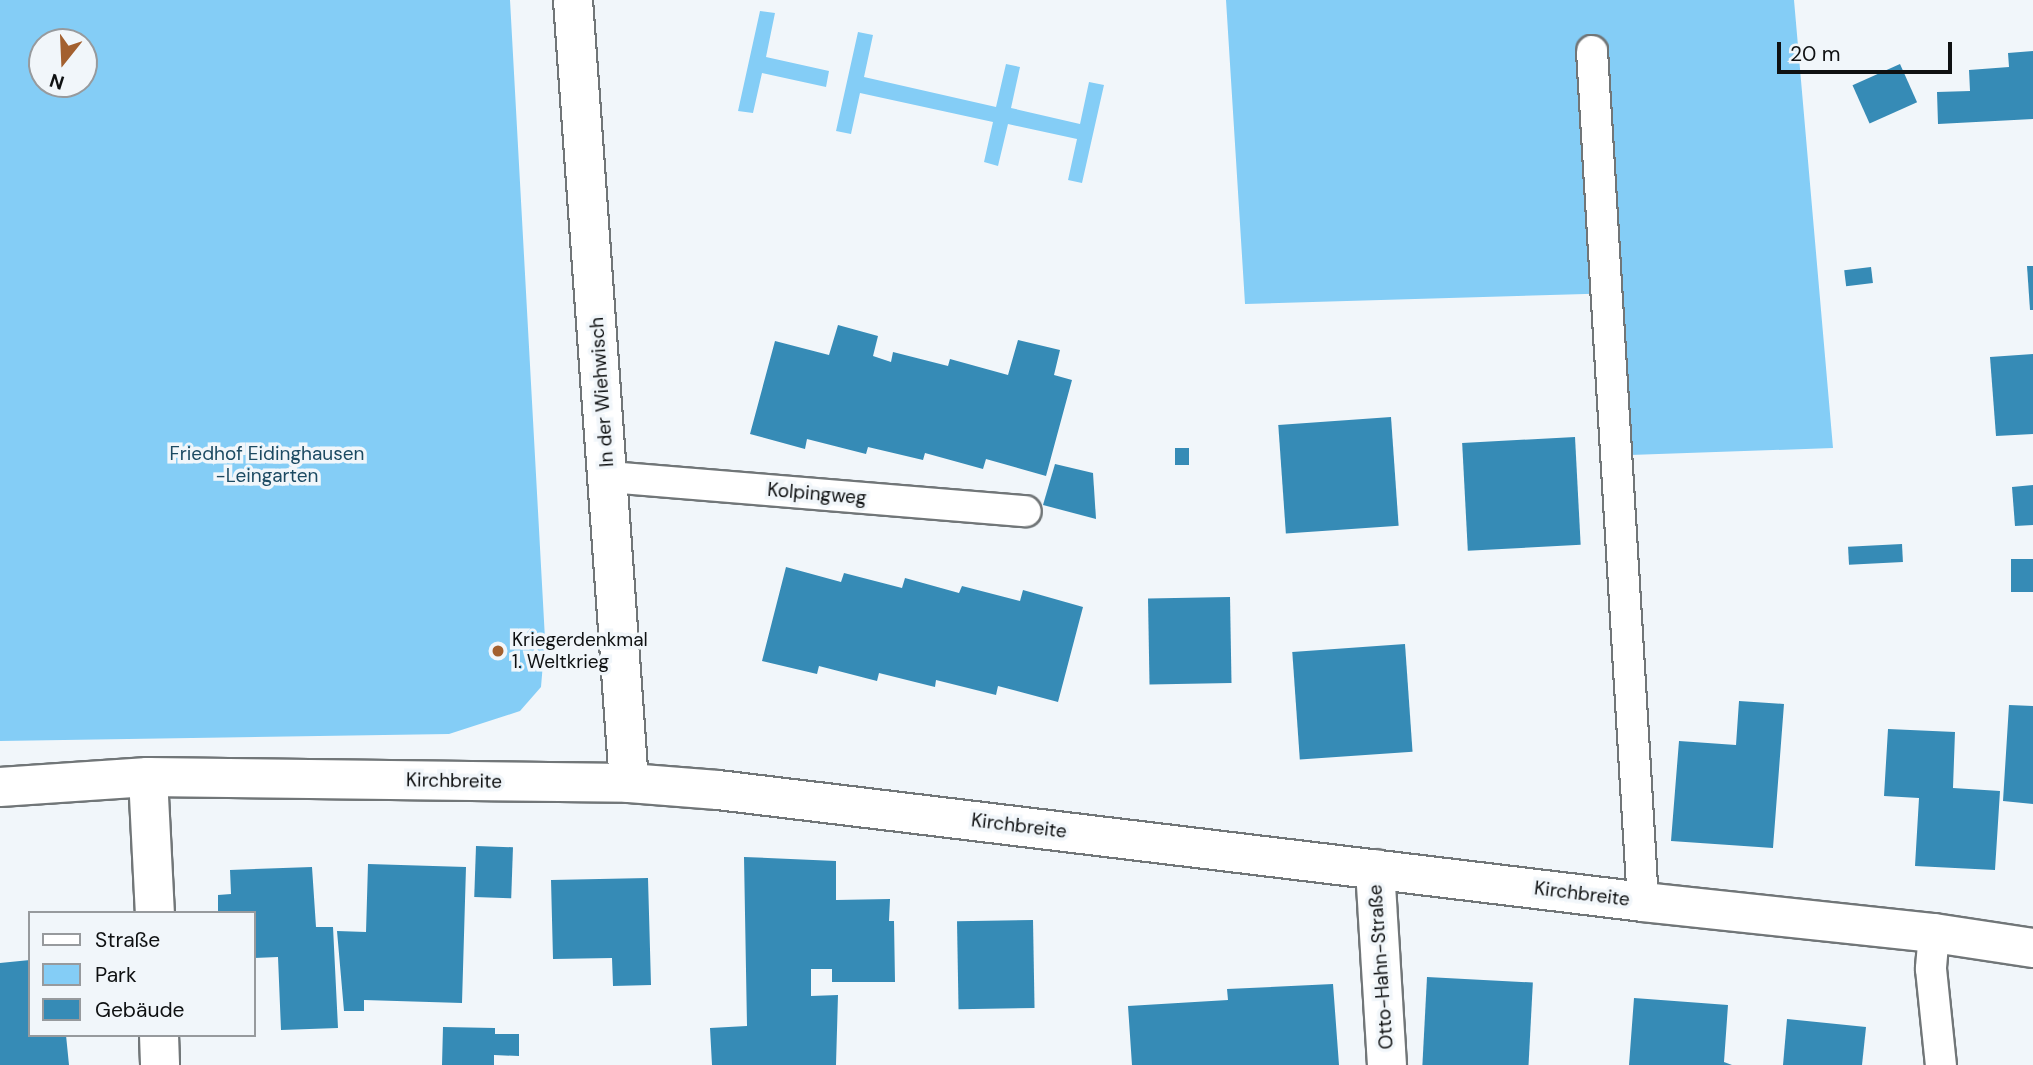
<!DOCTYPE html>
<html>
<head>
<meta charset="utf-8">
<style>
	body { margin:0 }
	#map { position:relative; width:2033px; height:1065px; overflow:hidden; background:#f1f6fa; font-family:"DM Sans",sans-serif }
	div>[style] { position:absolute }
	.green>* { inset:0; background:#84cdf6 }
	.building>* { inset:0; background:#368bb6; transform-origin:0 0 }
	.roads { filter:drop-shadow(2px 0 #717678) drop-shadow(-2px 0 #717678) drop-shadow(0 2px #717678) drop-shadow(0 -2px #717678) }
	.service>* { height:30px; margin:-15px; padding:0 15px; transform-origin:15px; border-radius:15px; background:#fff }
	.minor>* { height:38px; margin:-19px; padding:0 19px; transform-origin:19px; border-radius:19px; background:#fff }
	.tertiary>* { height:38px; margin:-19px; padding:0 19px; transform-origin:19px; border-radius:19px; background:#fff }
	.dots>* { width:19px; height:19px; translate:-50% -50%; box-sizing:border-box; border:4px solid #f1f6fa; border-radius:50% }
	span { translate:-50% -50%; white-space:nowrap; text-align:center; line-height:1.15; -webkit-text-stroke:7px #f1f6fa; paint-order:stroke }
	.street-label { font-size:19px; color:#0f1112 }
	.park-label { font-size:19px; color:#1c4a62 }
	.poi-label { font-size:19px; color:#0f1112 }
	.left { translate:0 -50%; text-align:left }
	.legend { position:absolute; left:28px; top:911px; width:228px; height:126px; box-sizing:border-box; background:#f1f6fa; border:2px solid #979a9d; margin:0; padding:9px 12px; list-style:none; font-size:21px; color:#0f1112 }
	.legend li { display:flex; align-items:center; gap:14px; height:35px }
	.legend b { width:35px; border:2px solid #979a9d }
	.north { position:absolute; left:28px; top:28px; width:70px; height:70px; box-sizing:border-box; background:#f1f6fa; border:2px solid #979a9d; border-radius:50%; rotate:198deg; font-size:19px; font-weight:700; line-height:28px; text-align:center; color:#0f1112 }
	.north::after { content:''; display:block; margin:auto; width:24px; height:32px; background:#a3602f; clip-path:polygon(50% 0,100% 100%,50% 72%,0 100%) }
	.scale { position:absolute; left:1777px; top:42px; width:175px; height:32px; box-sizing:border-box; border:4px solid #0f1112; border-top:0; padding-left:9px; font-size:21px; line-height:24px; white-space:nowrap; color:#0f1112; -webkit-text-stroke:5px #f1f6fa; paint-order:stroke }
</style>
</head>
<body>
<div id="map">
	<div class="green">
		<div style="clip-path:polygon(evenodd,0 0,510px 0,545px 639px,541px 687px,520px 711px,449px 734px,0 741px,0 0,84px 42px,84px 84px,42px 84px,42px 42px,84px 42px)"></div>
		<div style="clip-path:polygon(1226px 0,1794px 0,1833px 448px,1630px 455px,1620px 293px,1245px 304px)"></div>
		<div style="clip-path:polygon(760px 11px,775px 13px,766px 57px,829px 71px,826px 87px,762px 73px,753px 113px,738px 111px)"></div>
		<div style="clip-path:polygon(858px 32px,873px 35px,864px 77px,996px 107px,1006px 64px,1020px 67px,1011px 108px,1080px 124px,1089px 82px,1104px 85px,1082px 183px,1068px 180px,1077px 139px,1008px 124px,998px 166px,984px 162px,993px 122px,860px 93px,851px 134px,836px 131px)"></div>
	</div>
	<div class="building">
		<div style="clip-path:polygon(2033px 51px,2033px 119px,1938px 124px,1937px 92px,1970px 91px,1969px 70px,2009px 67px,2008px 53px)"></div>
		<div style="left:1900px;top:64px;width:42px;height:52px;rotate:66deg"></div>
		<div style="clip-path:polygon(2027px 266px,2033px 266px,2033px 310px,2030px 310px)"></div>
		<div style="left:1871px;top:267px;width:16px;height:27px;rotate:83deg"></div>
		<div style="clip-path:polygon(838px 325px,878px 336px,873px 356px,891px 362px,893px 352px,948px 366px,950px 359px,1008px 375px,1018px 340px,1060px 350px,1054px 375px,1072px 380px,1046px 476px,986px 459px,983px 469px,925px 453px,923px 460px,868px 447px,866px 454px,807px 439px,805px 449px,750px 434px,775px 341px,829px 355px)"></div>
		<div style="clip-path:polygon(2033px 354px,2033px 434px,1996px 436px,1990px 357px)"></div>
		<div style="left:1391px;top:417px;width:109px;height:113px;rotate:86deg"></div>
		<div style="left:1575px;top:437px;width:108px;height:113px;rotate:87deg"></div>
		<div style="left:1189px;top:448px;width:17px;height:14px;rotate:90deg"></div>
		<div style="clip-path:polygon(1055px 464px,1093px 473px,1096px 519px,1043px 505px)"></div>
		<div style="clip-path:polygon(2033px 485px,2033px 525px,2015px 526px,2012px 487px)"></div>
		<div style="left:1902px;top:544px;width:18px;height:54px;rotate:87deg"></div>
		<div style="left:2011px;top:559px;width:22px;height:33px"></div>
		<div style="clip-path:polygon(786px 567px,841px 582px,844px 573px,902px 588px,905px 578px,959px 593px,962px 586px,1020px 601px,1023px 590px,1083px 607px,1058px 702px,998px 686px,996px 695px,936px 680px,935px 687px,879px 673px,877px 681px,819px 666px,817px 674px,762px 661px)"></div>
		<div style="left:1230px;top:597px;width:86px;height:82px;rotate:89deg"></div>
		<div style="left:1405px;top:644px;width:108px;height:113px;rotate:86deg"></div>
		<div style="clip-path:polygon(1739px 701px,1784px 704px,1773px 848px,1671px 841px,1679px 741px,1736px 745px)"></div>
		<div style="clip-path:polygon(2009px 705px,2033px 706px,2033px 804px,2003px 801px)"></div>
		<div style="clip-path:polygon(1888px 729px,1955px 732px,1953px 788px,2000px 791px,1995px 870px,1915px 866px,1919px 798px,1884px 796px)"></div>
		<div style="left:476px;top:846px;width:37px;height:51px;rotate:2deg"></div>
		<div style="clip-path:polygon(744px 857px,836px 861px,836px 900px,890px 899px,889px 921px,894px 921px,895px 982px,832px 982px,832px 969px,811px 969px,811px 996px,838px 995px,836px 1065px,712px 1065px,710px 1028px,747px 1026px)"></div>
		<div style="clip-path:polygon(368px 864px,466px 867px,462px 1003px,364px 1000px,364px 1011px,344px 1011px,337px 931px,366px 932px)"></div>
		<div style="clip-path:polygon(312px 867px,316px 927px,333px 927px,338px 1028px,281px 1030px,278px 957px,254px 958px,254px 913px,218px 913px,218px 895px,231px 894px,230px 870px)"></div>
		<div style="clip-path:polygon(648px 878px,651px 985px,613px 986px,612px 958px,553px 959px,551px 880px)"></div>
		<div style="left:1033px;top:920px;width:88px;height:76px;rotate:89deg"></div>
		<div style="clip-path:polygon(30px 960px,30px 1035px,66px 1035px,69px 1065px,0 1065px,0 963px)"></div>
		<div style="left:1427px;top:977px;width:106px;height:88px;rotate:3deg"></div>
		<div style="clip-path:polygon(1333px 984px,1339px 1065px,1132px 1065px,1128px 1006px,1228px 1000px,1227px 989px)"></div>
		<div style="clip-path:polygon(1634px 998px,1728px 1005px,1724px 1062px,1732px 1065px,1629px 1065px)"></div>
		<div style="clip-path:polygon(1787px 1019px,1866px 1027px,1862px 1065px,1783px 1065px)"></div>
		<div style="clip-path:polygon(443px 1027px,495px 1028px,495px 1034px,519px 1034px,519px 1056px,494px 1055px,494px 1065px,442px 1065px)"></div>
	</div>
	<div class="roads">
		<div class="service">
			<div style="left:1592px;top:51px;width:853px;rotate:86.57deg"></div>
			<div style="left:609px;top:477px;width:418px;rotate:4.7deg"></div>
			<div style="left:1934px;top:933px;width:36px;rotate:95deg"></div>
			<div style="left:1931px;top:969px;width:97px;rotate:84.1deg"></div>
		</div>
		<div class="minor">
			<div style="left:573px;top:0;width:785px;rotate:85.91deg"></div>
			<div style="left:148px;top:777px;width:136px;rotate:87.1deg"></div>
			<div style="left:1375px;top:869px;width:196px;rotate:86.5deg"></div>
			<div style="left:159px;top:1035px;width:30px;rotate:88deg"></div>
		</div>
		<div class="tertiary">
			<div style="left:0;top:787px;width:148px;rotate:-3.9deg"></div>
			<div style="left:148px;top:777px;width:481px;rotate:0.7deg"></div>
			<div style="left:629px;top:783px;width:89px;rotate:4.5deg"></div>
			<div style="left:718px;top:790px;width:932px;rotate:6.9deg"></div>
			<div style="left:1643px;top:902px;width:293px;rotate:6.1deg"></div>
			<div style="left:1934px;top:933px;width:100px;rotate:8.6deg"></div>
		</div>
	</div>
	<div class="dots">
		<div style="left:498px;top:651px;background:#a3602f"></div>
	</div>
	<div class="street-label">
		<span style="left:602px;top:392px;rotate:-94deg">In der Wiehwisch</span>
		<span style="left:817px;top:494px;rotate:5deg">Kolpingweg</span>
		<span style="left:454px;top:781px;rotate:1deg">Kirchbreite</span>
		<span style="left:1019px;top:826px;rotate:7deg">Kirchbreite</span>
		<span style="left:1582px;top:894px;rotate:7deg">Kirchbreite</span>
		<span style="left:1381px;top:967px;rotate:-94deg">Otto-Hahn-Straße</span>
	</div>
	<div class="park-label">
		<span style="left:267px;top:465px">Friedhof Eidinghausen<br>-Leingarten</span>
	</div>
	<div class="poi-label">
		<span class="left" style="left:512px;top:651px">Kriegerdenkmal<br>1. Weltkrieg</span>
	</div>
	<ul class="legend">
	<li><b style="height:9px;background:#fff"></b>Straße</li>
	<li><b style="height:19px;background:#84cdf6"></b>Park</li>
	<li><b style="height:19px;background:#368bb6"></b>Gebäude</li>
	</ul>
	<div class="north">N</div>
	<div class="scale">20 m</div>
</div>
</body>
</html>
